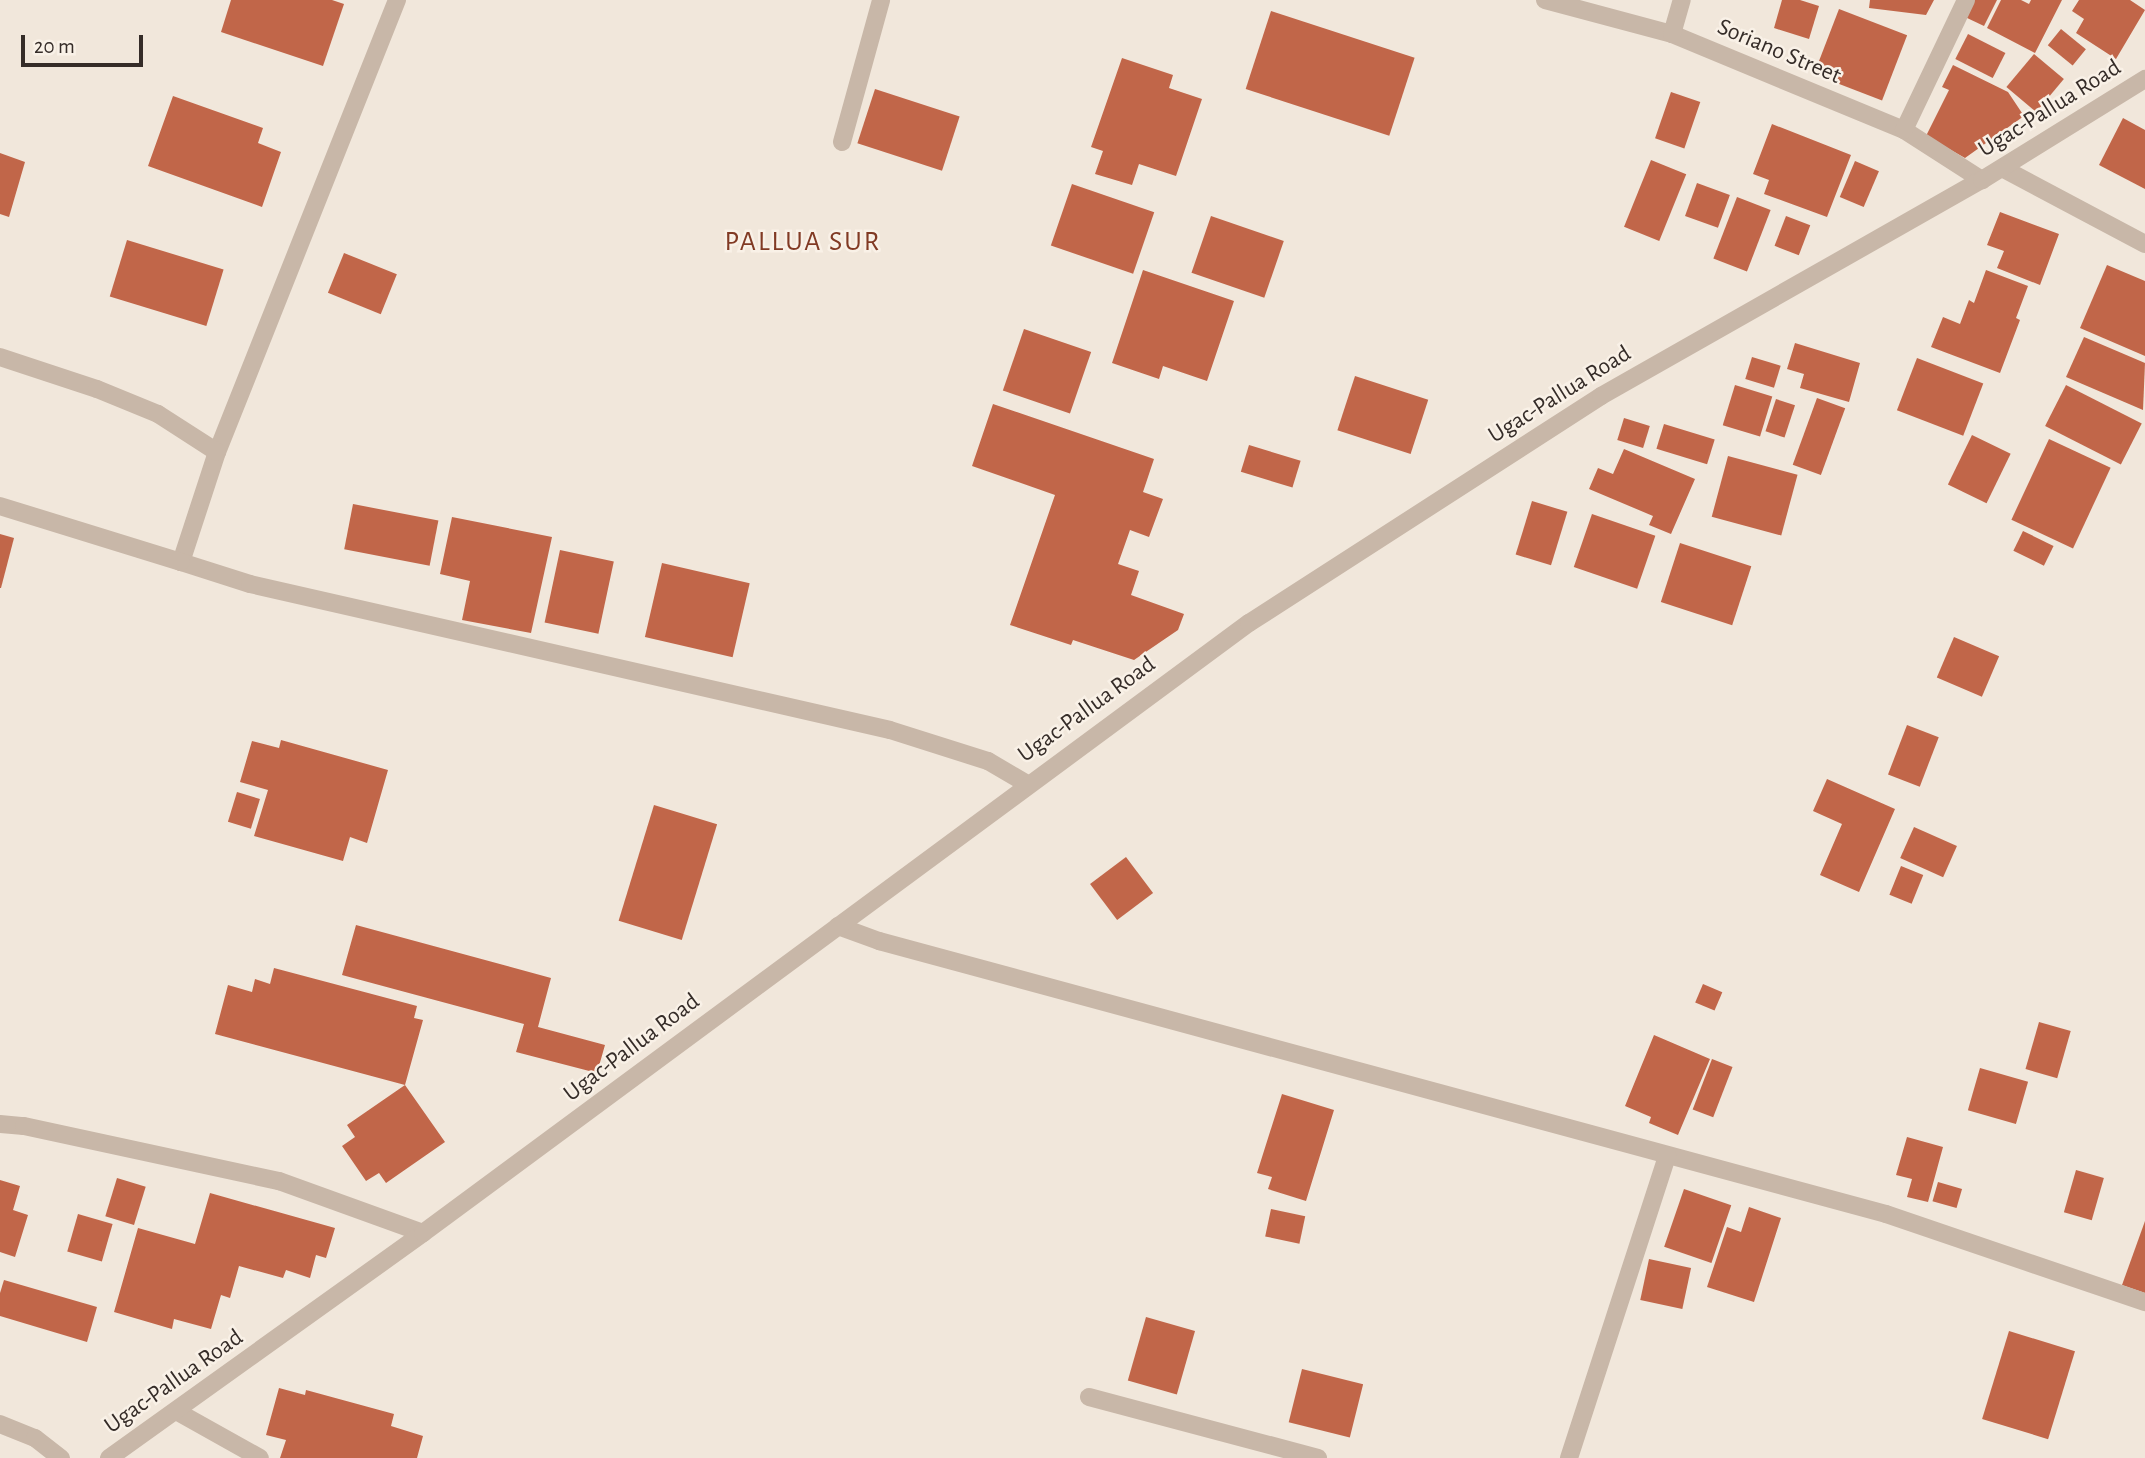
<!DOCTYPE html>
<html>
<head>
<meta charset="utf-8">
<style>
	body { margin:0 }
	#map { position:relative; width:2145px; height:1458px; overflow:hidden; background:#f1e7db; font-family:"Alegreya Sans",sans-serif }
	div>[style] { position:absolute }
	.building>* { inset:0; background:#c16649; transform-origin:0 0 }
	.service>* { height:18px; margin:-9px; padding:0 9px; transform-origin:9px; border-radius:9px; background:#c8b7a8 }
	.minor>* { height:18px; margin:-9px; padding:0 9px; transform-origin:9px; border-radius:9px; background:#c8b7a8 }
	.tertiary>* { height:18px; margin:-9px; padding:0 9px; transform-origin:9px; border-radius:9px; background:#c8b7a8 }
	span { translate:-50% -50%; white-space:nowrap; text-align:center; line-height:1.15; -webkit-text-stroke:5px #f9f1e7; paint-order:stroke }
	.street-label { font-size:24px; color:#352c28 }
	.quarter-label { font-size:28px; color:#813a24; letter-spacing:2px }
	.scale { position:absolute; left:21px; top:35px; width:122px; height:32px; box-sizing:border-box; border:4px solid #352c28; border-top:0; padding-left:9px; font-size:21px; line-height:24px; white-space:nowrap; color:#352c28; -webkit-text-stroke:5px #f9f1e7; paint-order:stroke }
</style>
</head>
<body>
<div id="map">
	<div class="building">
		<div style="clip-path:polygon(231px 0,332px 0,344px 4px,323px 66px,221px 32px)"></div>
		<div style="clip-path:polygon(1782px 0,1800px 0,1819px 6px,1809px 39px,1774px 28px)"></div>
		<div style="clip-path:polygon(1870px 0,1934px 0,1926px 15px,1869px 8px)"></div>
		<div style="clip-path:polygon(1974px 0,1997px 0,1984px 26px,1965px 17px)"></div>
		<div style="clip-path:polygon(2001px 0,2021px 0,2029px 4px,2031px 0,2062px 0,2035px 53px,1987px 28px)"></div>
		<div style="clip-path:polygon(2079px 0,2130px 0,2145px 10px,2116px 59px,2076px 33px,2084px 19px,2072px 11px)"></div>
		<div style="left:1839px;top:9px;width:73px;height:70px;rotate:21deg"></div>
		<div style="left:1271px;top:11px;width:151px;height:82px;rotate:18deg"></div>
		<div style="left:2061px;top:29px;width:32px;height:21px;rotate:39deg"></div>
		<div style="left:1968px;top:34px;width:42px;height:28px;rotate:27deg"></div>
		<div style="left:2034px;top:54px;width:39px;height:43px;rotate:40deg"></div>
		<div style="clip-path:polygon(1122px 58px,1173px 75px,1169px 88px,1202px 99px,1176px 176px,1139px 164px,1132px 185px,1095px 174px,1103px 151px,1091px 147px)"></div>
		<div style="clip-path:polygon(1953px 65px,2008px 92px,2024px 116px,1965px 158px,1926px 136px,1949px 90px,1942px 87px)"></div>
		<div style="left:875px;top:89px;width:89px;height:57px;rotate:18deg"></div>
		<div style="left:1671px;top:92px;width:31px;height:49px;rotate:19deg"></div>
		<div style="clip-path:polygon(173px 96px,263px 128px,258px 143px,281px 152px,262px 207px,148px 166px)"></div>
		<div style="clip-path:polygon(2123px 118px,2145px 130px,2145px 189px,2099px 165px)"></div>
		<div style="clip-path:polygon(1772px 124px,1851px 155px,1827px 217px,1764px 194px,1769px 180px,1753px 174px)"></div>
		<div style="clip-path:polygon(0 153px,25px 162px,9px 217px,0 214px)"></div>
		<div style="left:1651px;top:160px;width:38px;height:72px;rotate:22deg"></div>
		<div style="left:1855px;top:161px;width:26px;height:39px;rotate:23deg"></div>
		<div style="left:1697px;top:183px;width:35px;height:35px;rotate:20deg"></div>
		<div style="left:1072px;top:184px;width:87px;height:65px;rotate:19deg"></div>
		<div style="left:1737px;top:197px;width:36px;height:66px;rotate:21deg"></div>
		<div style="clip-path:polygon(2000px 212px,2059px 234px,2040px 285px,1997px 268px,2004px 251px,1987px 245px)"></div>
		<div style="left:1211px;top:216px;width:77px;height:60px;rotate:19deg"></div>
		<div style="left:1786px;top:216px;width:26px;height:32px;rotate:21deg"></div>
		<div style="left:127px;top:240px;width:101px;height:59px;rotate:17deg"></div>
		<div style="left:344px;top:253px;width:57px;height:43px;rotate:22deg"></div>
		<div style="clip-path:polygon(2107px 265px,2145px 281px,2145px 356px,2080px 328px)"></div>
		<div style="clip-path:polygon(1143px 270px,1234px 301px,1207px 381px,1163px 366px,1159px 379px,1112px 363px)"></div>
		<div style="clip-path:polygon(1986px 270px,2028px 286px,2016px 318px,2020px 320px,2000px 373px,1931px 347px,1943px 317px,1960px 324px,1969px 300px,1974px 303px)"></div>
		<div style="left:1024px;top:329px;width:71px;height:65px;rotate:19deg"></div>
		<div style="clip-path:polygon(2084px 337px,2145px 363px,2143px 410px,2066px 377px)"></div>
		<div style="clip-path:polygon(1795px 343px,1860px 363px,1849px 402px,1800px 388px,1804px 374px,1787px 369px)"></div>
		<div style="left:1752px;top:357px;width:30px;height:23px;rotate:17deg"></div>
		<div style="left:1917px;top:358px;width:71px;height:56px;rotate:21deg"></div>
		<div style="left:1355px;top:376px;width:77px;height:57px;rotate:18deg"></div>
		<div style="left:1735px;top:385px;width:39px;height:42px;rotate:17deg"></div>
		<div style="left:2066px;top:385px;width:85px;height:46px;rotate:27deg"></div>
		<div style="left:1817px;top:398px;width:30px;height:71px;rotate:20deg"></div>
		<div style="left:1776px;top:399px;width:20px;height:34px;rotate:18deg"></div>
		<div style="clip-path:polygon(993px 404px,1154px 459px,1143px 492px,1163px 499px,1149px 537px,1130px 530px,1118px 564px,1139px 571px,1131px 595px,1184px 614px,1178px 630px,1134px 660px,1073px 640px,1071px 645px,1010px 625px,1055px 495px,972px 466px)"></div>
		<div style="left:1624px;top:418px;width:27px;height:23px;rotate:17deg"></div>
		<div style="left:1664px;top:424px;width:53px;height:26px;rotate:17deg"></div>
		<div style="left:1972px;top:435px;width:43px;height:55px;rotate:26deg"></div>
		<div style="left:2049px;top:439px;width:68px;height:89px;rotate:25deg"></div>
		<div style="left:1249px;top:445px;width:54px;height:28px;rotate:17deg"></div>
		<div style="clip-path:polygon(1624px 449px,1695px 479px,1671px 534px,1649px 525px,1653px 516px,1589px 489px,1598px 468px,1613px 474px)"></div>
		<div style="left:1728px;top:456px;width:72px;height:63px;rotate:15deg"></div>
		<div style="left:1532px;top:501px;width:37px;height:56px;rotate:17deg"></div>
		<div style="left:353px;top:504px;width:87px;height:46px;rotate:11deg"></div>
		<div style="left:1592px;top:514px;width:67px;height:56px;rotate:19deg"></div>
		<div style="clip-path:polygon(452px 517px,552px 537px,531px 633px,462px 620px,470px 581px,440px 574px)"></div>
		<div style="left:2023px;top:531px;width:34px;height:22px;rotate:26deg"></div>
		<div style="clip-path:polygon(0 534px,14px 538px,1px 588px,0 588px)"></div>
		<div style="left:1680px;top:543px;width:75px;height:62px;rotate:18deg"></div>
		<div style="left:560px;top:550px;width:55px;height:74px;rotate:12deg"></div>
		<div style="left:662px;top:563px;width:90px;height:76px;rotate:13deg"></div>
		<div style="left:1954px;top:637px;width:49px;height:44px;rotate:23deg"></div>
		<div style="left:1907px;top:725px;width:34px;height:53px;rotate:21deg"></div>
		<div style="clip-path:polygon(281px 740px,388px 770px,367px 843px,350px 837px,343px 861px,254px 836px,268px 790px,240px 782px,252px 741px,279px 748px)"></div>
		<div style="clip-path:polygon(1827px 779px,1895px 809px,1859px 892px,1820px 875px,1842px 824px,1813px 811px)"></div>
		<div style="left:237px;top:792px;width:24px;height:31px;rotate:17deg"></div>
		<div style="left:654px;top:805px;width:66px;height:121px;rotate:17deg"></div>
		<div style="left:1914px;top:827px;width:47px;height:34px;rotate:24deg"></div>
		<div style="left:1126px;top:857px;width:45px;height:45px;rotate:53deg"></div>
		<div style="left:1901px;top:866px;width:24px;height:31px;rotate:22deg"></div>
		<div style="clip-path:polygon(356px 925px,551px 978px,538px 1027px,605px 1045px,597px 1073px,516px 1052px,524px 1024px,342px 975px)"></div>
		<div style="clip-path:polygon(274px 968px,417px 1006px,414px 1018px,423px 1020px,405px 1085px,445px 1142px,386px 1183px,379px 1173px,366px 1181px,342px 1146px,355px 1137px,347px 1125px,405px 1085px,215px 1034px,228px 985px,252px 992px,255px 979px,270px 984px)"></div>
		<div style="left:1703px;top:984px;width:21px;height:20px;rotate:23deg"></div>
		<div style="left:2039px;top:1022px;width:33px;height:49px;rotate:16deg"></div>
		<div style="clip-path:polygon(1654px 1035px,1710px 1059px,1678px 1135px,1649px 1123px,1651px 1117px,1625px 1106px)"></div>
		<div style="left:1712px;top:1059px;width:22px;height:54px;rotate:21deg"></div>
		<div style="left:1980px;top:1068px;width:50px;height:44px;rotate:16deg"></div>
		<div style="clip-path:polygon(1282px 1094px,1334px 1110px,1306px 1201px,1268px 1189px,1272px 1177px,1257px 1173px)"></div>
		<div style="clip-path:polygon(1907px 1137px,1943px 1147px,1928px 1202px,1907px 1197px,1912px 1179px,1896px 1175px)"></div>
		<div style="left:2076px;top:1170px;width:29px;height:44px;rotate:16deg"></div>
		<div style="left:117px;top:1178px;width:30px;height:40px;rotate:17deg"></div>
		<div style="clip-path:polygon(0 1180px,20px 1186px,13px 1210px,28px 1215px,15px 1257px,0 1252px)"></div>
		<div style="left:1938px;top:1182px;width:25px;height:20px;rotate:16deg"></div>
		<div style="left:1684px;top:1189px;width:50px;height:61px;rotate:19deg"></div>
		<div style="clip-path:polygon(210px 1193px,335px 1228px,326px 1258px,316px 1255px,310px 1278px,286px 1270px,283px 1278px,239px 1266px,230px 1298px,221px 1295px,211px 1329px,174px 1319px,172px 1329px,114px 1312px,138px 1228px,195px 1244px)"></div>
		<div style="clip-path:polygon(1749px 1207px,1781px 1218px,1754px 1302px,1707px 1287px,1727px 1227px,1741px 1232px)"></div>
		<div style="left:1271px;top:1209px;width:35px;height:28px;rotate:12deg"></div>
		<div style="left:78px;top:1214px;width:36px;height:39px;rotate:16deg"></div>
		<div style="clip-path:polygon(2145px 1221px,2145px 1293px,2122px 1285px)"></div>
		<div style="left:1649px;top:1259px;width:43px;height:42px;rotate:12deg"></div>
		<div style="clip-path:polygon(4px 1280px,97px 1307px,87px 1342px,0 1316px,0 1293px)"></div>
		<div style="left:1146px;top:1317px;width:51px;height:66px;rotate:16deg"></div>
		<div style="left:2009px;top:1331px;width:69px;height:92px;rotate:17deg"></div>
		<div style="left:1302px;top:1369px;width:63px;height:55px;rotate:14deg"></div>
		<div style="clip-path:polygon(279px 1388px,305px 1395px,306px 1390px,394px 1414px,391px 1426px,423px 1436px,417px 1458px,280px 1458px,286px 1440px,266px 1435px)"></div>
	</div>
	<div class="service">
		<div style="left:842px;top:142px;width:147px;rotate:-74.6deg"></div>
	</div>
	<div class="minor">
		<div style="left:397px;top:0;width:487px;rotate:111.7deg"></div>
		<div style="left:217px;top:452px;width:116px;rotate:108.1deg"></div>
		<div style="left:181px;top:562px;width:72px;rotate:17.7deg"></div>
		<div style="left:250px;top:584px;width:656px;rotate:12.85deg"></div>
		<div style="left:890px;top:730px;width:103px;rotate:17.6deg"></div>
		<div style="left:988px;top:761px;width:45px;rotate:30.5deg"></div>
		<div style="left:1545px;top:0;width:131px;rotate:15deg"></div>
		<div style="left:1672px;top:34px;width:251px;rotate:22.5deg"></div>
		<div style="left:1904px;top:130px;width:93px;rotate:32.7deg"></div>
		<div style="left:1672px;top:34px;width:35px;rotate:-74deg"></div>
		<div style="left:1904px;top:130px;width:144px;rotate:-64.5deg"></div>
		<div style="left:2002px;top:168px;width:162px;rotate:28deg"></div>
		<div style="left:0;top:357px;width:102px;rotate:18.3deg"></div>
		<div style="left:97px;top:389px;width:66px;rotate:22.3deg"></div>
		<div style="left:158px;top:414px;width:70px;rotate:32.8deg"></div>
		<div style="left:0;top:506px;width:189px;rotate:17.2deg"></div>
		<div style="left:838px;top:926px;width:44px;rotate:20.1deg"></div>
		<div style="left:879px;top:941px;width:1043px;rotate:15.17deg"></div>
		<div style="left:1886px;top:1214px;width:274px;rotate:18.8deg"></div>
		<div style="left:0;top:1124px;width:24px;rotate:5deg"></div>
		<div style="left:24px;top:1126px;width:261px;rotate:12.2deg"></div>
		<div style="left:279px;top:1181px;width:153px;rotate:19.9deg"></div>
		<div style="left:1089px;top:1397px;width:237px;rotate:14.9deg"></div>
		<div style="left:176px;top:1411px;width:96px;rotate:29.2deg"></div>
		<div style="left:0;top:1424px;width:38px;rotate:22deg"></div>
		<div style="left:35px;top:1438px;width:33px;rotate:38deg"></div>
		<div style="left:1569px;top:1458px;width:318px;rotate:-72deg"></div>
	</div>
	<div class="tertiary">
		<div style="left:109px;top:1458px;width:386px;rotate:-35.6deg"></div>
		<div style="left:423px;top:1233px;width:1027px;rotate:-36.45deg"></div>
		<div style="left:1249px;top:623px;width:419px;rotate:-32.8deg"></div>
		<div style="left:1601px;top:396px;width:438px;rotate:-29.6deg"></div>
		<div style="left:1982px;top:180px;width:192px;rotate:-31.8deg"></div>
	</div>
	<div class="street-label">
		<span style="left:1779px;top:52px;rotate:23deg">Soriano Street</span>
		<span style="left:2050px;top:109px;rotate:-32deg">Ugac-Pallua Road</span>
		<span style="left:1560px;top:395px;rotate:-32deg">Ugac-Pallua Road</span>
		<span style="left:1087px;top:710px;rotate:-36deg">Ugac-Pallua Road</span>
		<span style="left:632px;top:1048px;rotate:-37deg">Ugac-Pallua Road</span>
		<span style="left:174px;top:1382px;rotate:-35deg">Ugac-Pallua Road</span>
	</div>
	<div class="quarter-label">
		<span style="left:803px;top:242px">PALLUA SUR</span>
	</div>
	<div class="scale">20 m</div>
</div>
</body>
</html>
